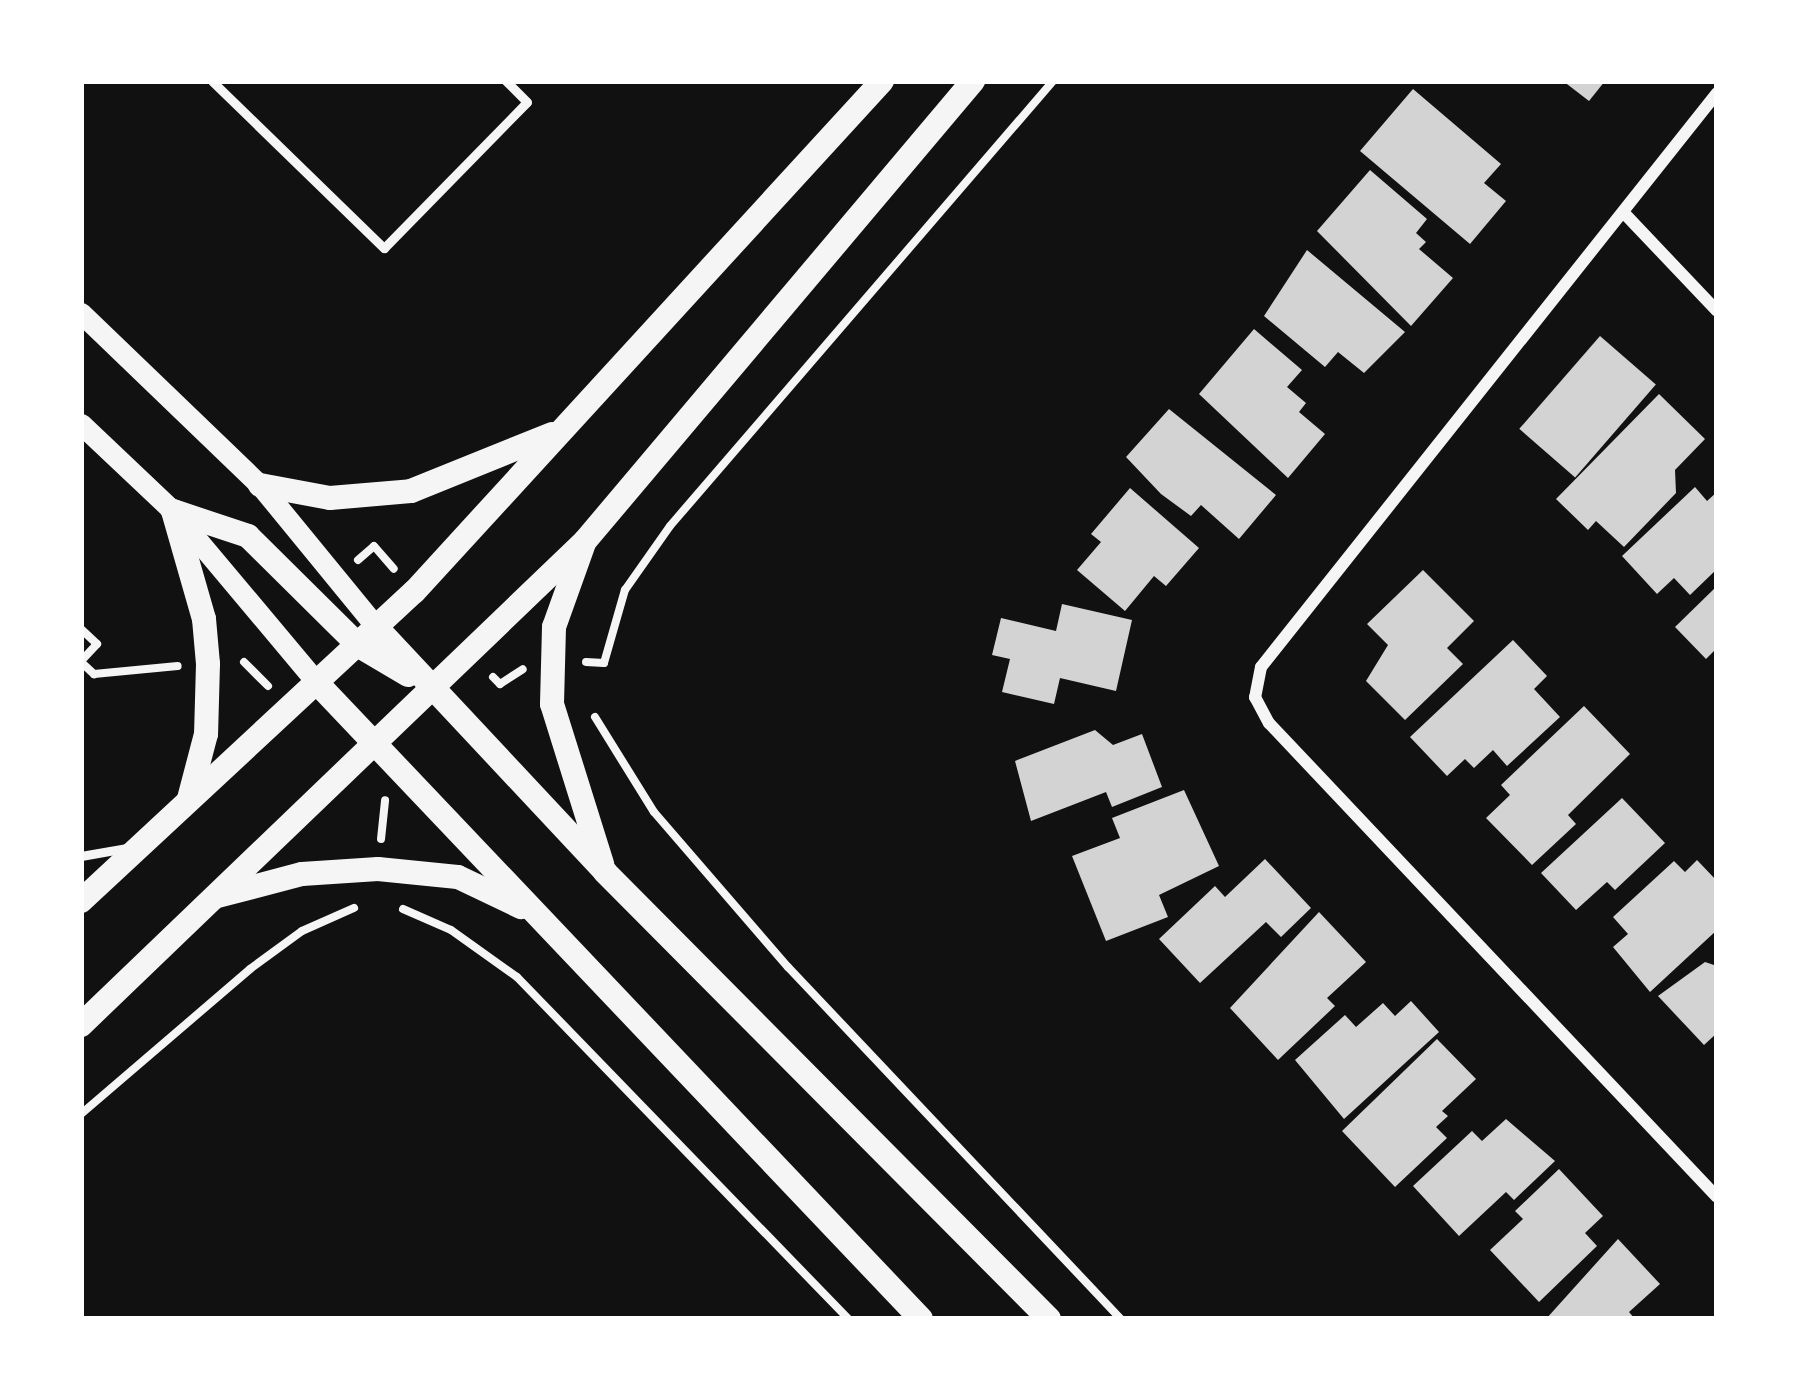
<!DOCTYPE html>
<html>
<head>
<meta charset="utf-8">
<style>
	body { margin:0 }
	#map { position:relative; width:1798px; height:1400px; overflow:hidden; background:#111; font-family:"PT Sans Narrow",sans-serif }
	div>[style] { position:absolute }
	.building>* { inset:0; background:#d3d3d3; transform-origin:0 0 }
	.path>* { height:8px; margin:-4px; padding:0 4px; transform-origin:4px; border-radius:4px; background:#f5f5f5 }
	.service>* { height:9px; margin:-4.5px; padding:0 4.5px; transform-origin:4.5px; border-radius:4.5px; background:#f5f5f5 }
	.minor>* { height:12px; margin:-6px; padding:0 6px; transform-origin:6px; border-radius:6px; background:#f5f5f5 }
	.tertiary>* { height:21px; margin:-10.5px; padding:0 10.5px; transform-origin:10.5px; border-radius:10.5px; background:#f5f5f5 }
	.secondary>* { height:24px; margin:-12px; padding:0 12px; transform-origin:12px; border-radius:12px; background:#f5f5f5 }
	span { translate:-50% -50%; white-space:nowrap; text-align:center; line-height:1.15; -webkit-text-stroke:12px #fff; paint-order:stroke }
	.frame { position:absolute; inset:0; border:84px solid #fff; pointer-events:none }
</style>
</head>
<body>
<div id="map">
	<div class="building">
		<div style="clip-path:polygon(1563px 81px,1605px 81px,1589px 101px)"></div>
		<div style="clip-path:polygon(1413px 89px,1501px 164px,1484px 183px,1506px 201px,1470px 244px,1360px 151px)"></div>
		<div style="clip-path:polygon(1370px 170px,1427px 219px,1416px 233px,1426px 242px,1419px 249px,1453px 278px,1411px 326px,1317px 231px)"></div>
		<div style="clip-path:polygon(1307px 250px,1405px 332px,1364px 373px,1338px 352px,1325px 367px,1264px 316px)"></div>
		<div style="clip-path:polygon(1254px 329px,1302px 370px,1287px 387px,1306px 403px,1299px 412px,1325px 434px,1288px 478px,1199px 394px)"></div>
		<div style="left:1600px;top:336px;width:74px;height:123px;rotate:41deg"></div>
		<div style="clip-path:polygon(1659px 394px,1705px 439px,1675px 470px,1676px 493px,1624px 547px,1596px 521px,1588px 530px,1556px 499px)"></div>
		<div style="clip-path:polygon(1169px 409px,1276px 495px,1239px 539px,1201px 505px,1191px 516px,1161px 494px,1126px 457px)"></div>
		<div style="clip-path:polygon(1695px 487px,1707px 501px,1717px 492px,1717px 569px,1690px 595px,1674px 578px,1657px 594px,1622px 556px)"></div>
		<div style="clip-path:polygon(1130px 488px,1199px 548px,1166px 586px,1154px 576px,1125px 611px,1077px 570px,1101px 542px,1091px 534px)"></div>
		<div style="clip-path:polygon(1423px 570px,1474px 621px,1447px 648px,1463px 664px,1405px 720px,1366px 681px,1388px 645px,1367px 624px)"></div>
		<div style="clip-path:polygon(1717px 586px,1717px 648px,1706px 659px,1675px 627px)"></div>
		<div style="clip-path:polygon(1062px 604px,1132px 620px,1116px 691px,1060px 678px,1054px 704px,1002px 692px,1010px 659px,992px 655px,1001px 618px,1056px 631px)"></div>
		<div style="clip-path:polygon(1513px 640px,1547px 676px,1534px 689px,1560px 717px,1507px 766px,1493px 750px,1474px 768px,1465px 759px,1447px 776px,1410px 737px)"></div>
		<div style="clip-path:polygon(1584px 706px,1630px 754px,1568px 815px,1576px 824px,1532px 865px,1486px 818px,1510px 795px,1501px 785px)"></div>
		<div style="clip-path:polygon(1095px 730px,1113px 745px,1142px 734px,1162px 787px,1112px 807px,1106px 792px,1031px 821px,1015px 761px)"></div>
		<div style="clip-path:polygon(1184px 790px,1219px 866px,1159px 895px,1168px 917px,1106px 941px,1072px 856px,1120px 838px,1112px 818px)"></div>
		<div style="clip-path:polygon(1622px 798px,1665px 843px,1615px 890px,1607px 882px,1576px 910px,1541px 873px)"></div>
		<div style="clip-path:polygon(1265px 859px,1311px 908px,1281px 937px,1266px 922px,1200px 983px,1159px 939px,1215px 886px,1225px 897px)"></div>
		<div style="clip-path:polygon(1697px 860px,1717px 881px,1717px 930px,1650px 992px,1613px 947px,1628px 934px,1613px 917px,1674px 861px,1685px 872px)"></div>
		<div style="clip-path:polygon(1319px 912px,1366px 962px,1327px 998px,1335px 1006px,1278px 1060px,1230px 1008px)"></div>
		<div style="clip-path:polygon(1705px 962px,1717px 966px,1717px 1033px,1704px 1045px,1658px 996px)"></div>
		<div style="clip-path:polygon(1411px 1001px,1439px 1032px,1344px 1119px,1295px 1060px,1345px 1015px,1356px 1027px,1383px 1003px,1395px 1016px)"></div>
		<div style="clip-path:polygon(1437px 1039px,1476px 1079px,1442px 1111px,1448px 1116px,1436px 1127px,1447px 1138px,1395px 1187px,1342px 1131px)"></div>
		<div style="clip-path:polygon(1506px 1119px,1555px 1161px,1514px 1200px,1506px 1192px,1459px 1236px,1413px 1186px,1472px 1131px,1482px 1141px)"></div>
		<div style="clip-path:polygon(1559px 1169px,1603px 1216px,1585px 1233px,1597px 1246px,1539px 1302px,1490px 1250px,1523px 1219px,1515px 1211px)"></div>
		<div style="clip-path:polygon(1618px 1239px,1660px 1284px,1629px 1312px,1635px 1319px,1546px 1319px)"></div>
	</div>
	<div class="path">
		<div style="left:358px;top:560px;width:21px;rotate:-41deg"></div>
		<div style="left:374px;top:546px;width:30px;rotate:49deg"></div>
		<div style="left:81px;top:629px;width:22px;rotate:43deg"></div>
		<div style="left:97px;top:644px;width:23px;rotate:133deg"></div>
		<div style="left:81px;top:662px;width:18px;rotate:43deg"></div>
		<div style="left:94px;top:674px;width:84px;rotate:-5.4deg"></div>
		<div style="left:244px;top:662px;width:34px;rotate:45deg"></div>
		<div style="left:586px;top:662px;width:18px;rotate:3deg"></div>
		<div style="left:604px;top:663px;width:76px;rotate:-74deg"></div>
		<div style="left:625px;top:590px;width:78px;rotate:-54.9deg"></div>
		<div style="left:670px;top:526px;width:587px;rotate:-49.28deg"></div>
		<div style="left:493px;top:677px;width:10px;rotate:45deg"></div>
		<div style="left:500px;top:684px;width:27px;rotate:-33deg"></div>
		<div style="left:595px;top:717px;width:112px;rotate:58.2deg"></div>
		<div style="left:654px;top:812px;width:205px;rotate:49.2deg"></div>
		<div style="left:788px;top:967px;width:485px;rotate:46.6deg"></div>
		<div style="left:381px;top:839px;width:39px;rotate:-84deg"></div>
		<div style="left:403px;top:909px;width:52px;rotate:23.6deg"></div>
		<div style="left:451px;top:930px;width:81px;rotate:35.5deg"></div>
		<div style="left:517px;top:977px;width:477px;rotate:45.9deg"></div>
		<div style="left:81px;top:1114px;width:223px;rotate:-40.6deg"></div>
		<div style="left:250px;top:969px;width:64px;rotate:-36.2deg"></div>
		<div style="left:302px;top:931px;width:57px;rotate:-23.9deg"></div>
	</div>
	<div class="service">
		<div style="left:212px;top:81px;width:240px;rotate:44.2deg"></div>
		<div style="left:384px;top:248px;width:204px;rotate:-45.6deg"></div>
		<div style="left:527px;top:102px;width:30px;rotate:-135deg"></div>
		<div style="left:81px;top:856px;width:47px;rotate:-9.9deg"></div>
	</div>
	<div class="minor">
		<div style="left:1717px;top:93px;width:733px;rotate:128.46deg"></div>
		<div style="left:1261px;top:667px;width:31px;rotate:101deg"></div>
		<div style="left:1255px;top:697px;width:30px;rotate:62deg"></div>
		<div style="left:1269px;top:723px;width:652px;rotate:46.62deg"></div>
		<div style="left:1624px;top:213px;width:135px;rotate:46.5deg"></div>
	</div>
	<div class="tertiary">
		<div style="left:81px;top:313px;width:248px;rotate:43.9deg"></div>
		<div style="left:260px;top:485px;width:185px;rotate:50.7deg"></div>
		<div style="left:81px;top:424px;width:127px;rotate:43.4deg"></div>
		<div style="left:173px;top:511px;width:227px;rotate:50deg"></div>
	</div>
	<div class="secondary">
		<div style="left:260px;top:485px;width:71px;rotate:10.5deg"></div>
		<div style="left:330px;top:498px;width:81px;rotate:-4.9deg"></div>
		<div style="left:411px;top:491px;width:152px;rotate:-22deg"></div>
		<div style="left:173px;top:511px;width:79px;rotate:18.4deg"></div>
		<div style="left:248px;top:536px;width:156px;rotate:44.7deg"></div>
		<div style="left:359px;top:646px;width:57px;rotate:30.6deg"></div>
		<div style="left:173px;top:511px;width:112px;rotate:74deg"></div>
		<div style="left:204px;top:619px;width:45px;rotate:84.9deg"></div>
		<div style="left:208px;top:664px;width:70px;rotate:91.6deg"></div>
		<div style="left:206px;top:734px;width:67px;rotate:104.7deg"></div>
		<div style="left:583px;top:546px;width:86px;rotate:109.7deg"></div>
		<div style="left:554px;top:627px;width:77px;rotate:91.5deg"></div>
		<div style="left:552px;top:704px;width:168px;rotate:72.6deg"></div>
		<div style="left:377px;top:628px;width:334px;rotate:46.9deg"></div>
		<div style="left:605px;top:872px;width:630px;rotate:45.19deg"></div>
		<div style="left:319px;top:685px;width:874px;rotate:46.48deg"></div>
		<div style="left:218px;top:896px;width:87px;rotate:-14.7deg"></div>
		<div style="left:302px;top:874px;width:76px;rotate:-3.8deg"></div>
		<div style="left:378px;top:869px;width:80px;rotate:5.7deg"></div>
		<div style="left:458px;top:877px;width:70px;rotate:25.5deg"></div>
		<div style="left:81px;top:901px;width:454px;rotate:-42.9deg"></div>
		<div style="left:414px;top:592px;width:693px;rotate:-47.51deg"></div>
		<div style="left:81px;top:1025px;width:699px;rotate:-43.84deg"></div>
		<div style="left:585px;top:541px;width:602px;rotate:-49.85deg"></div>
	</div>
	<div class="frame"></div>
</div>
</body>
</html>
